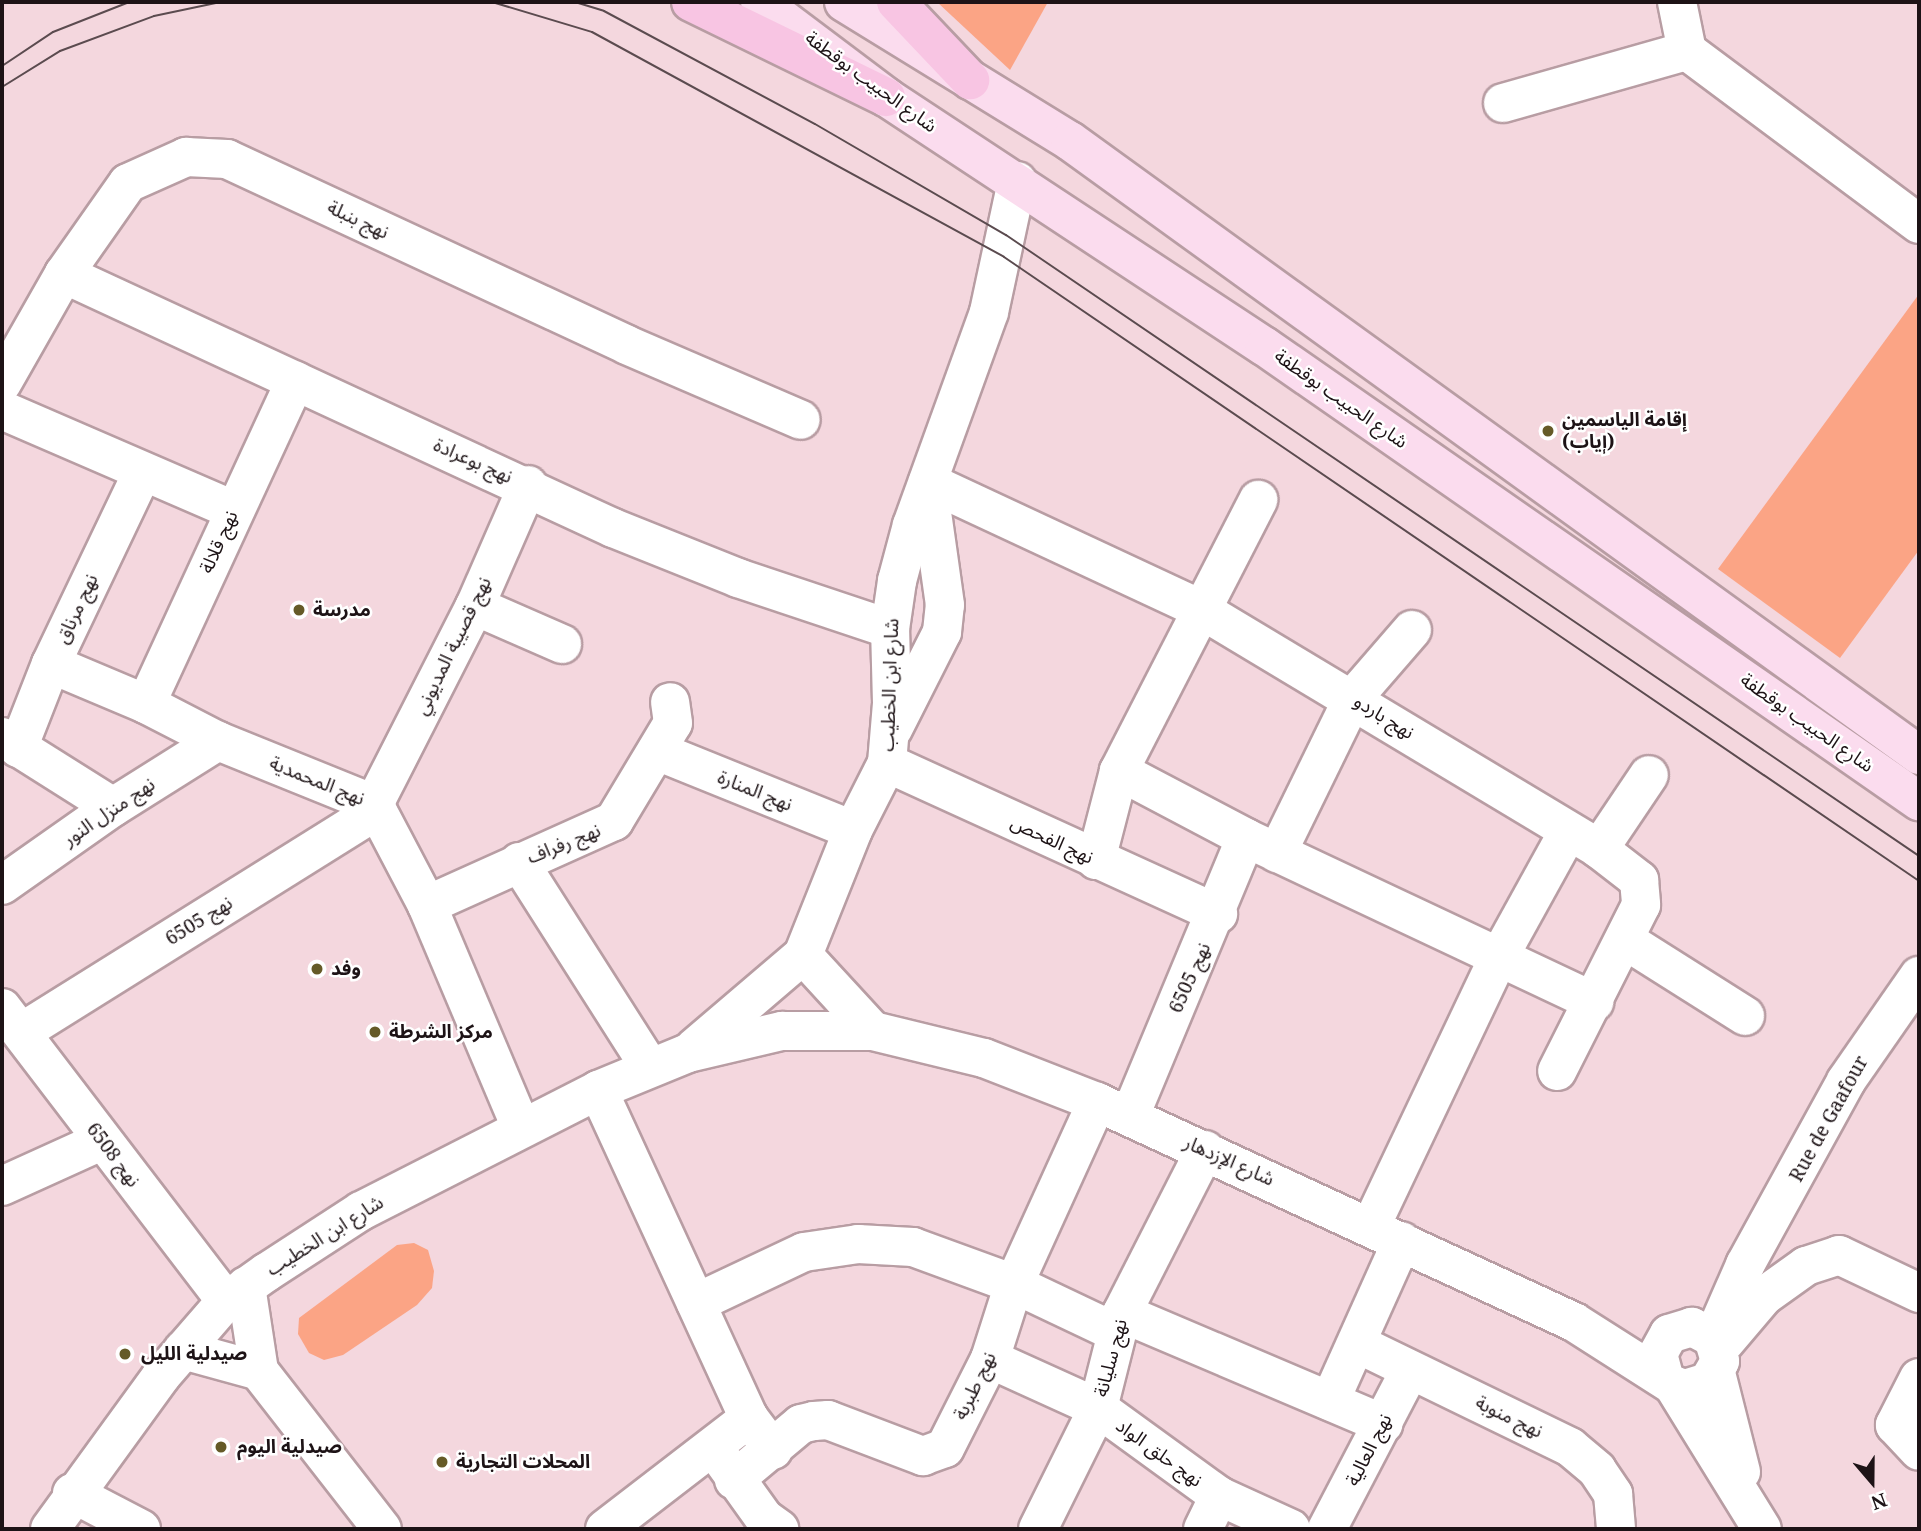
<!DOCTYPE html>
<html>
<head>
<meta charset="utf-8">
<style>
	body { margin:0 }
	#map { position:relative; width:1921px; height:1531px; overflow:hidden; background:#f4d7de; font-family:"Noto Serif","Noto Sans Arabic",serif }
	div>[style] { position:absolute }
	.green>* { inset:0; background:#fba485 }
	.roads { filter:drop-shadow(2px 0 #b89da3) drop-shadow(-2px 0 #b89da3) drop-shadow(0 2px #b89da3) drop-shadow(0 -2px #b89da3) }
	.minor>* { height:38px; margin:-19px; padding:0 19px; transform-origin:19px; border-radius:19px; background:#fff }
	.major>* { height:38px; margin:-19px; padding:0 19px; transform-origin:19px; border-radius:19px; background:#fbdcee }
	.highway>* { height:38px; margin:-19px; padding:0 19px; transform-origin:19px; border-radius:19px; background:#f8c5e3 }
	.tram>* { height:2px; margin:-1px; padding:0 1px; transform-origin:1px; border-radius:1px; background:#5b4b4f }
	.dots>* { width:19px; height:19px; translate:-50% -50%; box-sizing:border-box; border:4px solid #fff; border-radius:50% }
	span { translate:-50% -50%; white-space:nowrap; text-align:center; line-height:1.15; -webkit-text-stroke:5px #fff; paint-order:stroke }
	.street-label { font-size:19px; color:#1d1316 }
	.poi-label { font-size:19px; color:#1d1316; font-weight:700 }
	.left { translate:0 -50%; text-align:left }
	.frame { position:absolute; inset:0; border:4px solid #1d1316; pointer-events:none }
	.north { position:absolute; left:1837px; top:1447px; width:70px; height:70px; -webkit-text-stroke:5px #fff; paint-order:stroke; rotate:160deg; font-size:19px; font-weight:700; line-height:28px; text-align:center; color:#1d1316 }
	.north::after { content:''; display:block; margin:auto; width:24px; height:32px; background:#1d1316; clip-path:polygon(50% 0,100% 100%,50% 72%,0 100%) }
</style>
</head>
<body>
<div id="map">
	<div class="green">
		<div style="clip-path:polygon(937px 2px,1048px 2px,1010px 70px)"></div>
		<div style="clip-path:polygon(1919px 294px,1919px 550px,1840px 658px,1718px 569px)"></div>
		<div style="clip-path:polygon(414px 1243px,428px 1250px,434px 1271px,432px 1288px,417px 1305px,343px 1355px,324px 1360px,309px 1353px,298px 1334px,299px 1318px,397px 1245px)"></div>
	</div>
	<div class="roads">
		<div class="minor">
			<div style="left:1677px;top:2px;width:50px;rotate:78.5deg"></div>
			<div style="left:1687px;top:51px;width:289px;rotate:36.7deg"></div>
			<div style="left:1503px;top:103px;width:191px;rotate:-15.8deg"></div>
			<div style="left:64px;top:274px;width:605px;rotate:24.83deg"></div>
			<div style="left:613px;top:528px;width:135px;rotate:21.8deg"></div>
			<div style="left:738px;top:578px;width:160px;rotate:18.5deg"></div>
			<div style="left:2px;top:383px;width:125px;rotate:-60.4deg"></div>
			<div style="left:64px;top:274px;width:111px;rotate:-54.9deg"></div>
			<div style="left:128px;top:183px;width:64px;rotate:-24.1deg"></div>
			<div style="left:186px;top:157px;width:41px;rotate:2.8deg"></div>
			<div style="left:227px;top:159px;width:441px;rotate:24.9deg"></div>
			<div style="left:627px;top:345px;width:189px;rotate:23.3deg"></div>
			<div style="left:2px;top:410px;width:252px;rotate:23.4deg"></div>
			<div style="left:928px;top:482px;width:300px;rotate:25deg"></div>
			<div style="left:1200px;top:609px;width:466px;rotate:31deg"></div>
			<div style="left:1599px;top:849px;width:51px;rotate:37.8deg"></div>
			<div style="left:1639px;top:880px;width:25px;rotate:85deg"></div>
			<div style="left:1641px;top:905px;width:186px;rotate:116.8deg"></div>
			<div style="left:475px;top:606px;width:95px;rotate:23.6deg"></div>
			<div style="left:51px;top:664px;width:103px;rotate:22.8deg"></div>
			<div style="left:146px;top:704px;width:81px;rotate:27.2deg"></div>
			<div style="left:218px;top:741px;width:168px;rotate:22deg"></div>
			<div style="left:374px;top:804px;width:114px;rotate:62.3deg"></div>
			<div style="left:427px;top:905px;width:242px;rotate:67.1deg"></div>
			<div style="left:146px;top:704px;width:356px;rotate:-65.2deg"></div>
			<div style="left:893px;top:729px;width:109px;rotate:-63.2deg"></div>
			<div style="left:942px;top:632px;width:27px;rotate:-84deg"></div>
			<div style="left:945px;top:605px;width:115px;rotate:-98deg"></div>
			<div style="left:2px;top:737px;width:131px;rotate:32.2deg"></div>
			<div style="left:18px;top:748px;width:90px;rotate:-68.6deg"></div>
			<div style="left:51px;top:664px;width:212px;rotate:-64.5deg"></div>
			<div style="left:657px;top:751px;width:211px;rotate:22deg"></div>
			<div style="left:887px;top:763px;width:364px;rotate:24.5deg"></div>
			<div style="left:1119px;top:771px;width:144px;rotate:27.8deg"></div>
			<div style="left:1246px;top:838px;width:385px;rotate:25.2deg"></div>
			<div style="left:374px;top:804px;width:222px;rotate:-63deg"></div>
			<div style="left:475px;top:606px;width:132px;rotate:-66.3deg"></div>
			<div style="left:1599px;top:849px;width:89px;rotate:-56deg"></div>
			<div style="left:1277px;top:853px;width:173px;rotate:-63.9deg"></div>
			<div style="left:1353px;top:698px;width:90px;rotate:-49.1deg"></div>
			<div style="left:1096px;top:860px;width:92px;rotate:-75.5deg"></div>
			<div style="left:1119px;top:771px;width:305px;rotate:-62.8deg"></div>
			<div style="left:519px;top:862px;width:244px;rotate:57.5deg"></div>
			<div style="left:2px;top:885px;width:136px;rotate:-35.1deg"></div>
			<div style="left:113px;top:807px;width:124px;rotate:-32.2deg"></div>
			<div style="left:427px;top:905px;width:205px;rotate:-24.2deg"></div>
			<div style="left:614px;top:821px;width:114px;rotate:-59deg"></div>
			<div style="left:673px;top:723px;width:21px;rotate:-98deg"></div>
			<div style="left:1625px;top:940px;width:142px;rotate:32.3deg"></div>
			<div style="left:803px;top:955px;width:103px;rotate:47.4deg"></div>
			<div style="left:2px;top:1008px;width:369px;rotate:52.6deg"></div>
			<div style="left:22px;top:1032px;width:419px;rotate:-32deg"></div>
			<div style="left:694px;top:1048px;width:143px;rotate:-40.5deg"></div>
			<div style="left:803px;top:955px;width:135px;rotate:-68.2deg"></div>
			<div style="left:853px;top:830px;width:75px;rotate:-63.1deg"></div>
			<div style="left:887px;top:763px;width:60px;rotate:-85.2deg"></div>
			<div style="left:892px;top:703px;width:74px;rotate:-91.5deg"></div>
			<div style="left:890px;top:629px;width:49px;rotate:-81.7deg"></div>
			<div style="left:897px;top:581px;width:58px;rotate:-75deg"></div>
			<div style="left:912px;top:525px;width:226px;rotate:-70.1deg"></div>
			<div style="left:989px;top:312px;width:134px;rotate:-77.9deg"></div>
			<div style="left:598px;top:1090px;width:361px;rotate:65.3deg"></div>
			<div style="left:749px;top:1418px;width:40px;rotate:53deg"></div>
			<div style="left:1130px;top:1116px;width:301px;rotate:-67.4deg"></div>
			<div style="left:2px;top:1186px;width:109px;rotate:-24.4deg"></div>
			<div style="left:1371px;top:1226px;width:298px;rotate:-64.6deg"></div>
			<div style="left:1499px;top:957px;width:143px;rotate:-61.1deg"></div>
			<div style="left:246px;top:1286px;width:86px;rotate:81.3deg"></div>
			<div style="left:259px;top:1371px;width:200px;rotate:52.1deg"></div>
			<div style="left:696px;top:1303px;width:119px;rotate:-25.3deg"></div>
			<div style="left:804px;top:1252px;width:55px;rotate:-8.4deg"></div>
			<div style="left:858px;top:1244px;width:55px;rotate:3.1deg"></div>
			<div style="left:913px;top:1247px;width:108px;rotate:20.1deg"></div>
			<div style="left:1014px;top:1284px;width:112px;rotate:25.4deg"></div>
			<div style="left:1122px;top:1313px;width:284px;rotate:23deg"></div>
			<div style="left:1713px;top:1338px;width:80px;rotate:-66.3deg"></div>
			<div style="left:1745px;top:1265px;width:210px;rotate:-61.2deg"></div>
			<div style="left:1846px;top:1081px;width:128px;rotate:-55.2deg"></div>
			<div style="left:1725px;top:1342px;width:60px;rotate:-49.7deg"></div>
			<div style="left:1764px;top:1296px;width:52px;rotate:-35.5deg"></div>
			<div style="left:1806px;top:1266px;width:35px;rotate:-18deg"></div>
			<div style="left:1839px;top:1255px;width:89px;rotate:25.4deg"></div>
			<div style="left:1358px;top:1344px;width:236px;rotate:25.9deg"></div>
			<div style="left:1570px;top:1447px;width:35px;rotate:40deg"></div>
			<div style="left:1597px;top:1470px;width:29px;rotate:56deg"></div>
			<div style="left:1613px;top:1494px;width:35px;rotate:85deg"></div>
			<div style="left:183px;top:1350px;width:79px;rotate:15.4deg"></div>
			<div style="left:990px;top:1359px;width:119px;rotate:24.4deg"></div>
			<div style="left:1098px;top:1408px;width:150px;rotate:36deg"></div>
			<div style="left:1219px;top:1496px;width:79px;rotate:24.6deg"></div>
			<div style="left:1716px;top:1373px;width:102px;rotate:75.8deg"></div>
			<div style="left:1919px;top:1378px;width:53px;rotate:117.1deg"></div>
			<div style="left:1895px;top:1425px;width:35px;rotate:47deg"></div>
			<div style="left:1673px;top:1385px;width:169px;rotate:58.3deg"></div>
			<div style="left:1330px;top:1401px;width:175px;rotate:-65.8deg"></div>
			<div style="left:721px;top:1458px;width:74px;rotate:54.4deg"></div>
			<div style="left:764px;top:1518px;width:19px;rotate:36deg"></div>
			<div style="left:734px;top:1480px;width:87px;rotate:-39.9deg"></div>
			<div style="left:801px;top:1424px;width:13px;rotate:-13deg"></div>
			<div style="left:814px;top:1421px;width:14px;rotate:-4deg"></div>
			<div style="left:828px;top:1420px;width:102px;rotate:20.8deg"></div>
			<div style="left:923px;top:1456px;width:23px;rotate:-20deg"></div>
			<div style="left:945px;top:1448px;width:100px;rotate:-63.2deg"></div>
			<div style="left:990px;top:1359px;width:79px;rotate:-72.3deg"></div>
			<div style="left:1014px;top:1284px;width:200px;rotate:-65.5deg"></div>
			<div style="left:72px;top:1493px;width:78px;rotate:27.6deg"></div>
			<div style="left:50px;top:1529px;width:189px;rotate:-54deg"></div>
			<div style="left:161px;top:1376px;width:99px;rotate:-49.1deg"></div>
			<div style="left:226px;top:1301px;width:50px;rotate:-35.3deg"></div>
			<div style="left:267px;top:1272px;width:112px;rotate:-33deg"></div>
			<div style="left:361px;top:1211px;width:266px;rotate:-27deg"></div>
			<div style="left:598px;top:1090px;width:97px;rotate:-22.3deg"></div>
			<div style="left:688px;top:1053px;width:97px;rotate:-13.2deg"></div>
			<div style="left:782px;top:1031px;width:91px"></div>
			<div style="left:873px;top:1031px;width:114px;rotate:13.7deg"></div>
			<div style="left:984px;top:1058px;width:121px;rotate:21.3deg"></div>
			<div style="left:1097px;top:1102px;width:525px;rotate:24.76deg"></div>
			<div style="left:1574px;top:1322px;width:117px;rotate:32.5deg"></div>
			<div style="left:1673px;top:1385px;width:13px;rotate:18deg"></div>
			<div style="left:1685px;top:1389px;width:24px;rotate:-17deg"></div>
			<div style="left:1708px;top:1382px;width:24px;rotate:-60deg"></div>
			<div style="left:1720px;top:1361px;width:24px;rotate:-107deg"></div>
			<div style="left:1713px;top:1338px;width:24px;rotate:-152deg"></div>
			<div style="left:1692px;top:1327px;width:24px;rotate:163deg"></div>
			<div style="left:1669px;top:1334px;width:23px;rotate:119deg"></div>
			<div style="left:1658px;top:1354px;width:24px;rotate:75deg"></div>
			<div style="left:605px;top:1529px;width:182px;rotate:-37.6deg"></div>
			<div style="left:1038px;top:1529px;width:135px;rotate:-63.6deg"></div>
			<div style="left:1098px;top:1408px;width:98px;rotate:-75.8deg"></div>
			<div style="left:1122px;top:1313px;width:183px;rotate:-63deg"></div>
			<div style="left:1203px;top:1529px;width:37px;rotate:-64deg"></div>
			<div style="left:1327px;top:1529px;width:179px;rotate:-62.4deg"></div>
		</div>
		<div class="major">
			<div style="left:760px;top:2px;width:158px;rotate:37deg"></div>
			<div style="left:886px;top:97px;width:453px;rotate:33.4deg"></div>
			<div style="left:1264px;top:346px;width:798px;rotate:34.79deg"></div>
			<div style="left:844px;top:2px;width:265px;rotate:31.6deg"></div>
			<div style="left:1070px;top:141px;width:1048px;rotate:35.87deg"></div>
		</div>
		<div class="highway">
			<div style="left:691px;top:2px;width:217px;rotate:26deg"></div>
			<div style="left:896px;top:2px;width:108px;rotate:46.5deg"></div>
		</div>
	</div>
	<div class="tram">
		<div style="left:492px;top:2px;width:104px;rotate:16.7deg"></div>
		<div style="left:592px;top:32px;width:469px;rotate:28.6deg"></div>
		<div style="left:1004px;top:257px;width:1108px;rotate:34.29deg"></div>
		<div style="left:575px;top:2px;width:30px;rotate:17deg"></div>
		<div style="left:604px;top:11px;width:239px;rotate:28.2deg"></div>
		<div style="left:815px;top:124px;width:221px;rotate:30.2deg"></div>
		<div style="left:1006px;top:235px;width:1104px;rotate:34.22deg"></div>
		<div style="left:2px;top:66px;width:61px;rotate:-33.7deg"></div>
		<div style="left:53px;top:32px;width:82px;rotate:-21.5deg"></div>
		<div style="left:2px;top:87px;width:68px;rotate:-31.8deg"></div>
		<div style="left:60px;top:51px;width:100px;rotate:-20.4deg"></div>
		<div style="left:154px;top:16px;width:68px;rotate:-11.8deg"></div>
	</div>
	<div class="dots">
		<div style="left:1548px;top:431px;background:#655a27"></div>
		<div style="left:299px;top:610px;background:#655a27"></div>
		<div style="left:317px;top:969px;background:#655a27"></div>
		<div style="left:375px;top:1032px;background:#655a27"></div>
		<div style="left:125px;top:1354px;background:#655a27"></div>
		<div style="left:221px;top:1447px;background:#655a27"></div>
		<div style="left:442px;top:1462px;background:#655a27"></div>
	</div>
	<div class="street-label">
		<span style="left:871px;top:82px;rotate:36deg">شارع الحبيب بوقطفة</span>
		<span style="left:358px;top:220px;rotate:25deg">نهج بنبلة</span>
		<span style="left:1341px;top:399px;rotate:35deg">شارع الحبيب بوقطفة</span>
		<span style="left:473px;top:461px;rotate:24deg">نهج بوعرادة</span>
		<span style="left:219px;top:542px;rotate:-66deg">نهج قلالة</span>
		<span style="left:77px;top:609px;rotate:-65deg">نهج مرناق</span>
		<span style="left:453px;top:646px;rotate:-64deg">نهج قصيبة المديوني</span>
		<span style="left:890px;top:685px;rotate:-88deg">شارع ابن الخطيب</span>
		<span style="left:1384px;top:717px;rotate:32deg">نهج باردو</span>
		<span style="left:1807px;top:723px;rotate:35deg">شارع الحبيب بوقطفة</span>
		<span style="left:317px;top:781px;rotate:22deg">نهج المحمدية</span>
		<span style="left:755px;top:791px;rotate:22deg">نهج المنارة</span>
		<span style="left:109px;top:812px;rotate:-34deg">نهج منزل النور</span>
		<span style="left:1052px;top:840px;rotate:25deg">نهج الفحص</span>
		<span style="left:564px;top:844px;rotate:-22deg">نهج رفراف</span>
		<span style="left:199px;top:921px;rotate:-32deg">نهج 6505</span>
		<span style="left:1190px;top:978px;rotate:-66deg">نهج 6505</span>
		<span style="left:1829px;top:1119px;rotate:-61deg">Rue de Gaafour</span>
		<span style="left:113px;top:1155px;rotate:53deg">نهج 6508</span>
		<span style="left:1229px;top:1161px;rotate:24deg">شارع الإزدهار</span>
		<span style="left:325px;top:1236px;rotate:-32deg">شارع ابن الخطيب</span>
		<span style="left:1111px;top:1358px;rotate:-75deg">نهج سليانة</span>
		<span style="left:975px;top:1386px;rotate:-64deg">نهج طبربة</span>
		<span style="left:1509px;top:1417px;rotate:26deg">نهج منوبة</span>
		<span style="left:1369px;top:1450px;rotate:-63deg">نهج العالية</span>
		<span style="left:1159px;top:1453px;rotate:36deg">نهج حلق الواد</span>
	</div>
	<div class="poi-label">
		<span class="left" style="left:1562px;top:431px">إقامة الياسمين<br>(إياب)</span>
		<span class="left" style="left:313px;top:610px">مدرسة</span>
		<span class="left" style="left:331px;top:969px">وفد</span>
		<span class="left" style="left:389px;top:1032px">مركز الشرطة</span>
		<span class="left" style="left:141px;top:1354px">صيدلية الليل</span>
		<span class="left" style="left:237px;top:1447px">صيدلية اليوم</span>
		<span class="left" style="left:456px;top:1462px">المحلات التجارية</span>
	</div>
	<div class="frame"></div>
	<div class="north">N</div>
</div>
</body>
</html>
